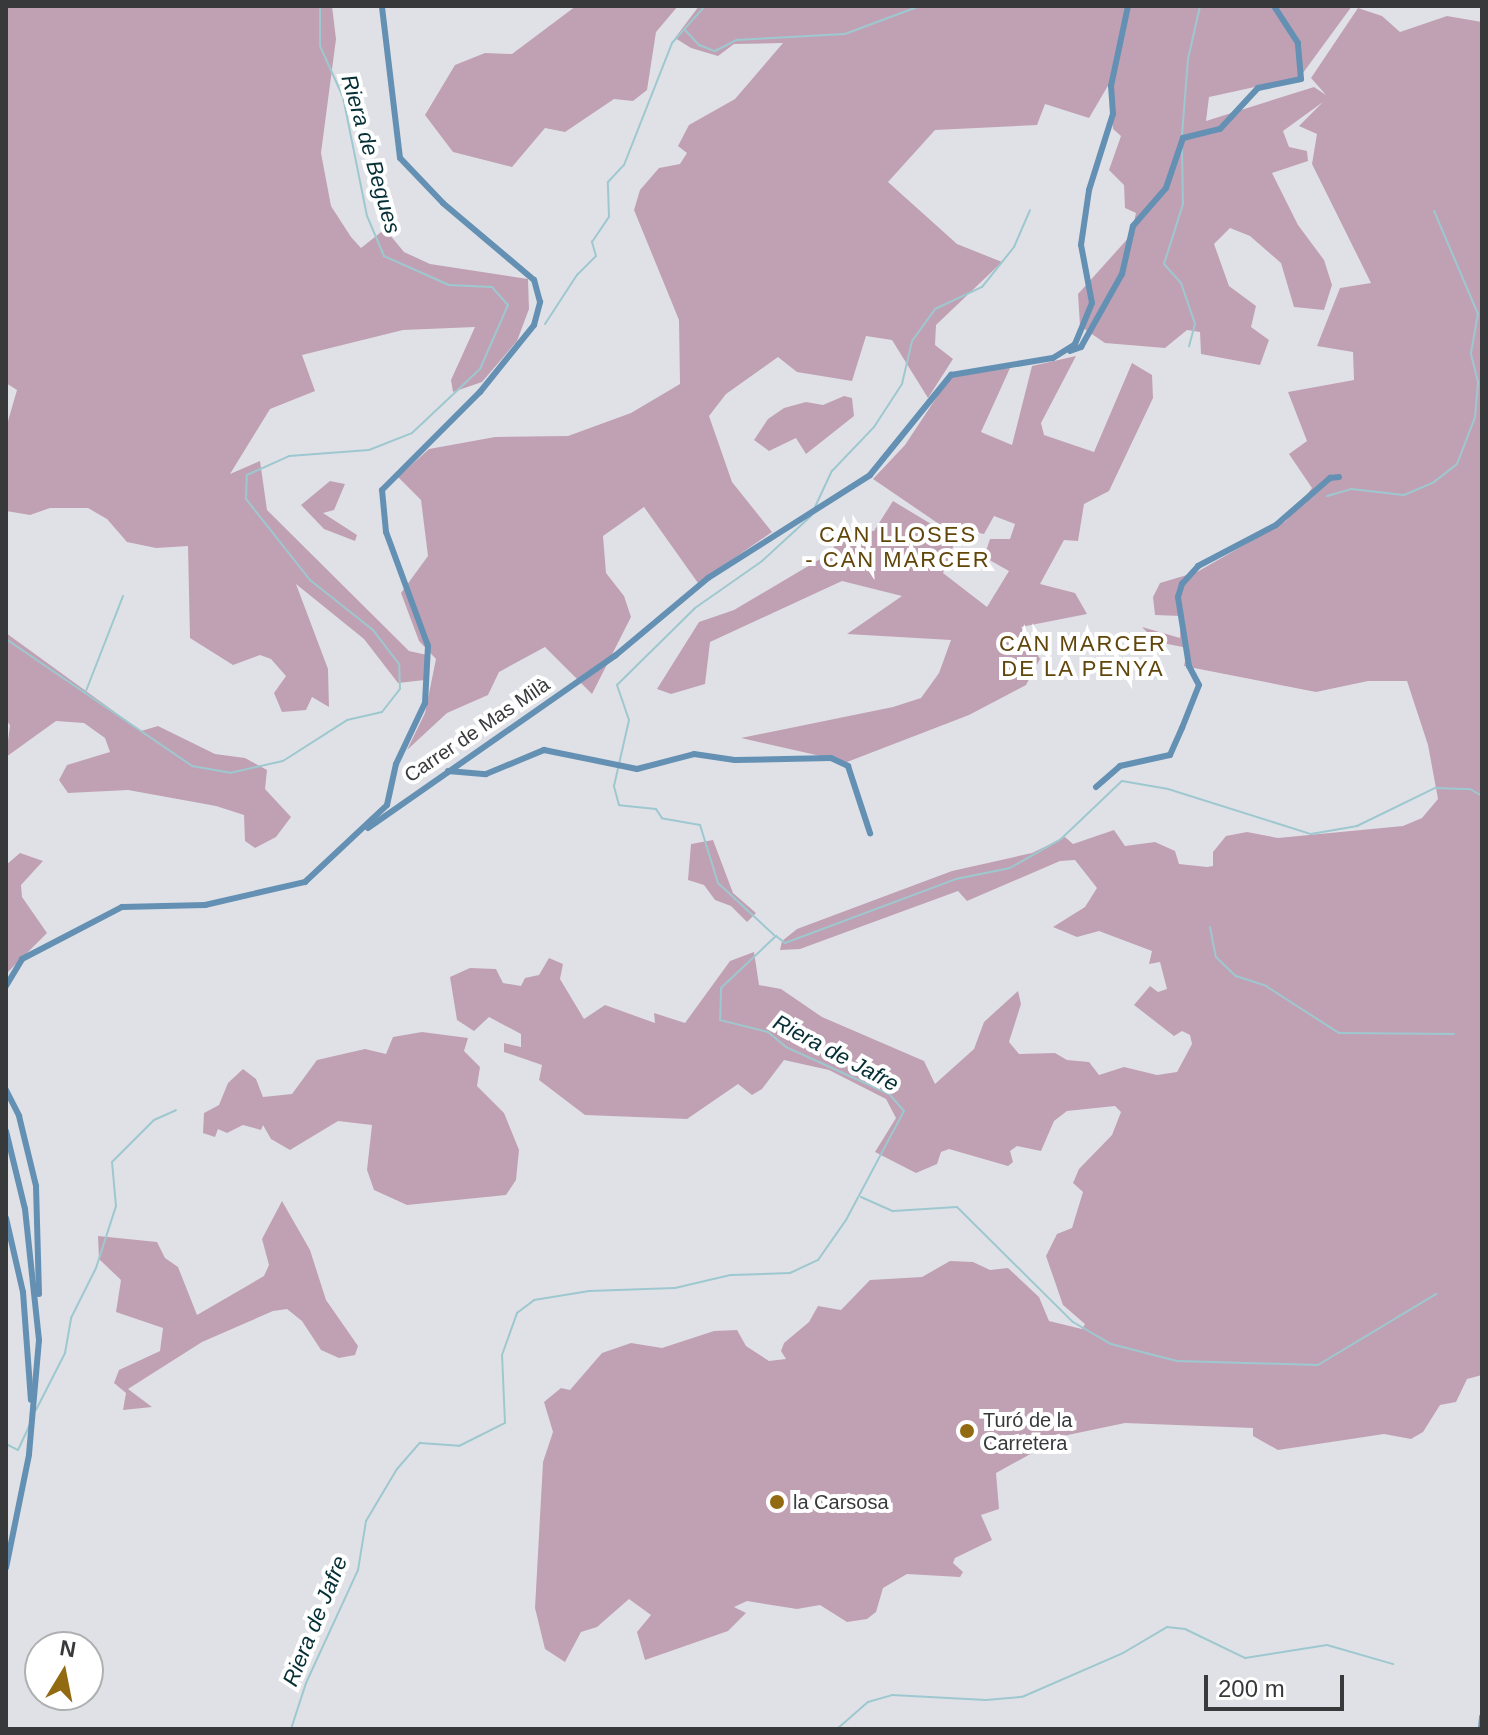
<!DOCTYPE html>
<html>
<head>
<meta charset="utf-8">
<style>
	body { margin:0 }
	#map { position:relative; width:1488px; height:1735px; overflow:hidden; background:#e0e1e7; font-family:Arial,sans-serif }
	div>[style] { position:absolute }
	.forest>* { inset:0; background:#c0a1b4 }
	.stream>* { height:2px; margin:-1px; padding:0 1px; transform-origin:1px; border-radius:1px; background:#9ec8cf }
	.secondary>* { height:6px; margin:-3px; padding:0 3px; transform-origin:3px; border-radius:3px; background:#6491b3 }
	.dots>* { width:22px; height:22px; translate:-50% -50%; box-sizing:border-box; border:4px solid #fff; border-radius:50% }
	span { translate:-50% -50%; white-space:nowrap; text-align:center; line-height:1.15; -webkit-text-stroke:8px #fff; paint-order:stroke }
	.street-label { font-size:20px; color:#38393b }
	.poi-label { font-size:20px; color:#38393b }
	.left { translate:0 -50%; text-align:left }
	.water-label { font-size:22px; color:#052f35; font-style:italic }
	.neighbourhood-label { font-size:22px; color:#61460b; letter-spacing:2px }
	.frame { position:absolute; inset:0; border:8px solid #38393b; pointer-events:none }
	.north { position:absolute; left:24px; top:1631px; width:80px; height:80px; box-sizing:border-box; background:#fff; border:2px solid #afb0b1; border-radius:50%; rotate:10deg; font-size:22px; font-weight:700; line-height:32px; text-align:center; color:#38393b }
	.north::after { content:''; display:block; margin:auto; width:28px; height:36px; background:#916a11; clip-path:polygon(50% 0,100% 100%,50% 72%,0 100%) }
	.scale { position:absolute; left:1204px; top:1675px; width:140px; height:36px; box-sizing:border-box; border:4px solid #38393b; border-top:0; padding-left:10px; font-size:24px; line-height:28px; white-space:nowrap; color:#38393b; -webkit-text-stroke:6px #fff; paint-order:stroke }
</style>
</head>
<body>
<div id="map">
	<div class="forest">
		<div style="clip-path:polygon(6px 6px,332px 6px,336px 39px,321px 153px,331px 206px,351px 237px,361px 248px,385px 229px,404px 252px,430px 264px,528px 279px,529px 309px,517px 341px,482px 382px,453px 392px,451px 380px,475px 327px,403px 330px,302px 355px,315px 391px,270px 409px,230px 474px,260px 461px,267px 510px,409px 651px,427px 655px,425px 680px,398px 683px,364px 639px,296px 584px,328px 669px,329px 707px,312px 697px,306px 710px,282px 712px,274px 693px,286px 676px,271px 659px,260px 655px,233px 665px,190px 638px,188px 546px,156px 548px,127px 542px,107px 519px,88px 508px,50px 508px,30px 515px,6px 511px,6px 428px,17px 390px,6px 383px)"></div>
		<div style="clip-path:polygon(576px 6px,678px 6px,656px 32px,647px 90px,633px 101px,614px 99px,565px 132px,545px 128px,512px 167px,453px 152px,425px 115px,455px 65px,485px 53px,512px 54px)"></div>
		<div style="clip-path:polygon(699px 6px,1352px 6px,1300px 77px,1209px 97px,1206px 121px,1314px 87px,1326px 95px,1311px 78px,1358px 8px,1382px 16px,1400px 32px,1447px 16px,1482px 22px,1482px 1375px,1467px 1379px,1456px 1402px,1440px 1405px,1423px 1432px,1411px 1439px,1384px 1434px,1278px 1450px,1253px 1436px,1253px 1428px,1125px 1423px,1063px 1436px,996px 1473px,999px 1509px,981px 1515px,992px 1540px,955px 1558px,953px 1563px,963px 1572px,960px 1577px,907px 1574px,883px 1588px,876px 1612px,867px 1619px,847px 1622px,820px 1605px,797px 1609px,747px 1601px,734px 1607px,746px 1613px,728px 1631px,645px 1660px,637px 1632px,651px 1615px,629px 1599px,597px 1627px,581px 1632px,565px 1662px,545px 1649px,535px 1608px,543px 1462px,553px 1432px,544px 1402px,561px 1388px,570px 1390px,602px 1353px,631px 1343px,662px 1348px,714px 1331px,737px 1330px,746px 1346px,769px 1361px,786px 1359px,781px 1351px,784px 1343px,809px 1322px,818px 1306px,841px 1310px,870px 1280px,922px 1277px,950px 1261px,973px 1262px,990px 1270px,1008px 1268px,1039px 1297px,1049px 1321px,1082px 1329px,1085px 1324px,1063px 1305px,1046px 1256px,1057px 1234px,1072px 1228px,1083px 1192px,1073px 1183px,1079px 1169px,1112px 1135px,1121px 1112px,1115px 1106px,1067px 1111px,1054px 1121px,1041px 1151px,1017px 1146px,1010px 1151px,1013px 1162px,1008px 1166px,949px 1149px,941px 1152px,937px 1164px,916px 1173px,875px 1152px,896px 1118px,886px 1099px,829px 1070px,784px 1060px,762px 1089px,752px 1095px,738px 1084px,687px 1119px,585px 1115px,539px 1080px,542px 1065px,504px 1052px,504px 1043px,521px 1047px,521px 1034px,489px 1017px,474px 1031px,457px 1020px,450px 977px,470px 968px,496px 969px,503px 983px,521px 986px,525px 978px,539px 975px,549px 958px,563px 964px,560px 979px,584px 1019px,605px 1005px,655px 1023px,654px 1013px,685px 1023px,730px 961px,754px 952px,759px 985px,781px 989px,822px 1017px,924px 1061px,935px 1084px,974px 1049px,984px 1022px,1018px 991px,1021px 1004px,1009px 1042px,1019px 1054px,1055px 1053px,1067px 1060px,1089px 1062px,1099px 1075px,1124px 1067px,1157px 1075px,1177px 1072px,1192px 1044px,1190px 1035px,1182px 1031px,1174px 1036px,1134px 1005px,1150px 986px,1158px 992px,1167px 989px,1160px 962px,1149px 964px,1152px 951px,1099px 931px,1077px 937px,1053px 927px,1085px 907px,1097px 888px,1075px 860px,1060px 861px,967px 901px,958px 891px,800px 949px,780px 950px,782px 941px,797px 929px,952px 871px,1032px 853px,1065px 837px,1073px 844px,1114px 830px,1125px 846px,1155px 842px,1175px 851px,1179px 864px,1207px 867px,1213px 866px,1213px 852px,1226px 836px,1247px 832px,1278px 838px,1403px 826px,1422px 818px,1438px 799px,1428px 745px,1407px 681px,1368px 681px,1316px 692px,1184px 666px,1188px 648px,1157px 642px,1142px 627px,1180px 638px,1181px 616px,1155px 615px,1153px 597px,1160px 583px,1197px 572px,1286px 521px,1312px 488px,1289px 454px,1307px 441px,1288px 392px,1354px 380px,1353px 352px,1317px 346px,1340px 288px,1371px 283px,1312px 164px,1317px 134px,1299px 126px,1323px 102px,1283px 131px,1289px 147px,1307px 151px,1308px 161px,1272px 173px,1298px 225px,1324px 260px,1332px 285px,1324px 310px,1294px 307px,1281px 263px,1250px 236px,1230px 228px,1214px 244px,1229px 286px,1256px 306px,1251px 327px,1269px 340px,1260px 365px,1201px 354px,1200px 332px,1187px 330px,1165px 348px,1105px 343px,1080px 326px,1078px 294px,1131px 235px,1136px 213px,1125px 208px,1124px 185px,1109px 170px,1121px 136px,1113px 129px,1109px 84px,1089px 118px,1045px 104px,1037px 125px,935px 130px,888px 182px,957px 244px,1002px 262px,936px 325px,935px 345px,953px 359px,928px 398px,892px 340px,866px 336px,852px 381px,797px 372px,778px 357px,726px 394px,709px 416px,732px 482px,772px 532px,698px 583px,644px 507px,603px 536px,606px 573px,624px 596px,631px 617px,592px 694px,545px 647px,499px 672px,488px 695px,447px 713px,407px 750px,425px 713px,436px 659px,419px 641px,401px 593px,428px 556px,421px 500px,398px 477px,429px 449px,495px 437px,568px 436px,631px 413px,680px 384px,679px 320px,634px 210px,640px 190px,659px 168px,680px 164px,687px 153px,678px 146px,689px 125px,735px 99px,783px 43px,734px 44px,718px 56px,691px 48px,675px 38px)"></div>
		<div style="clip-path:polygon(1076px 356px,1041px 423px,1044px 435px,1094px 452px,1132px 363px,1152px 375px,1153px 398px,1109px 491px,1084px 504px,1078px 541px,1064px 540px,1040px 584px,1075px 593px,1087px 614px,1021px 627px,1040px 659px,1026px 685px,969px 715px,847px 762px,741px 738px,893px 707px,921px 698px,939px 673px,951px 640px,847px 634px,902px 596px,842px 581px,710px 642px,705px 684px,671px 694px,657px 689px,699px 622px,734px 610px,832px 552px,841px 529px,874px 531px,893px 501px,956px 539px,943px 573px,987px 607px,1009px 571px,984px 557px,990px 539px,1010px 539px,1015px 524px,994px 516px,984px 534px,939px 524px,873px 479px,905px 445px,952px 374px,1010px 368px,981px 432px,1012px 445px,1032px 366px)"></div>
		<div style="clip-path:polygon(844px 396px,852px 398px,854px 416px,806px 454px,796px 438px,769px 451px,754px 440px,768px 419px,784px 408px,806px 402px,823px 405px)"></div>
		<div style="clip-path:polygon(330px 481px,345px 484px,334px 510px,323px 513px,357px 535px,355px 541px,324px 529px,301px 505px)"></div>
		<div style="clip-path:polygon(6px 633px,141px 731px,158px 726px,215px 754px,245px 758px,267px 770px,265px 789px,291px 817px,276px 837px,255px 848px,245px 841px,244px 815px,216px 806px,128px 790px,68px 793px,59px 780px,67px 765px,110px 752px,105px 738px,84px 723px,56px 721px,6px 757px,10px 725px,6px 720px)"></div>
		<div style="clip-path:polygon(713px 840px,733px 893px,756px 913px,747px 922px,731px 906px,715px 900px,704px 885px,688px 880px,691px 844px)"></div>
		<div style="clip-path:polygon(20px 853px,43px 861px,21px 885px,22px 897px,47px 933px,6px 974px,6px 865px)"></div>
		<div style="clip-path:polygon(422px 1032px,468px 1038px,464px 1051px,480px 1067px,477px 1086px,504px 1113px,519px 1150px,516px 1180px,506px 1195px,407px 1205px,374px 1190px,367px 1170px,372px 1125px,338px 1121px,290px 1150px,271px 1139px,263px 1125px,261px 1130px,243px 1125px,227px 1133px,218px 1129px,215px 1137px,203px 1133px,204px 1113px,219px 1105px,228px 1083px,243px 1069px,256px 1079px,263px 1097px,292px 1094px,317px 1060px,365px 1049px,386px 1054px,393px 1037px)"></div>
		<div style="clip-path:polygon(282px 1201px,310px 1250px,326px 1300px,358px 1346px,355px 1355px,339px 1358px,321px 1350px,302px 1321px,287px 1309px,273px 1311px,202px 1342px,128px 1389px,152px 1407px,123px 1410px,126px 1393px,114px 1383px,119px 1370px,160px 1351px,163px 1328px,116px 1312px,121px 1280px,99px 1259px,98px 1236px,157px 1242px,165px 1258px,178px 1267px,197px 1315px,264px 1276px,269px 1265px,262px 1239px)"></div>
	</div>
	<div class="stream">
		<div style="left:685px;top:30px;width:21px;rotate:47deg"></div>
		<div style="left:699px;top:45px;width:17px;rotate:21deg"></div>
		<div style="left:715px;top:51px;width:25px;rotate:-27deg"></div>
		<div style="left:737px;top:40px;width:108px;rotate:-3.2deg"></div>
		<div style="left:845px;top:34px;width:80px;rotate:-20.5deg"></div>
		<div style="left:1182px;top:135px;width:76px;rotate:-85.5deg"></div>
		<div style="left:1188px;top:59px;width:54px;rotate:-77.2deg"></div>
		<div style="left:1182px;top:149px;width:55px;rotate:89deg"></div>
		<div style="left:1183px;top:204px;width:63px;rotate:107.6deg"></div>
		<div style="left:1164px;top:264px;width:25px;rotate:48deg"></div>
		<div style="left:1181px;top:283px;width:43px;rotate:71.1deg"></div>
		<div style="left:1195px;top:324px;width:23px;rotate:105deg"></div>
		<div style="left:545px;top:324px;width:59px;rotate:-56.9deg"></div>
		<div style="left:577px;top:275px;width:27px;rotate:-45deg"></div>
		<div style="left:596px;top:256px;width:15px;rotate:-106deg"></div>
		<div style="left:592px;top:242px;width:30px;rotate:-56deg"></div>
		<div style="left:609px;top:217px;width:35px;rotate:-92deg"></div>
		<div style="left:608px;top:182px;width:23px;rotate:-47deg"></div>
		<div style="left:624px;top:165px;width:131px;rotate:-68.5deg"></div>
		<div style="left:672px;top:43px;width:50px;rotate:-48.3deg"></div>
		<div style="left:1327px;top:496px;width:25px;rotate:-16deg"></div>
		<div style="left:1351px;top:489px;width:53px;rotate:6.5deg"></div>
		<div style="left:1404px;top:495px;width:33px;rotate:-23deg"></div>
		<div style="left:1434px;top:482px;width:29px;rotate:-38deg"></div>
		<div style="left:1457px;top:464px;width:50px;rotate:-69deg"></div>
		<div style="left:1475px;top:417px;width:35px;rotate:-85deg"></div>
		<div style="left:1478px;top:382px;width:30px;rotate:-104deg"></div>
		<div style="left:1471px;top:353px;width:40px;rotate:-80deg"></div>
		<div style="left:1478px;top:314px;width:112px;rotate:-113.1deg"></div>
		<div style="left:815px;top:507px;width:40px;rotate:-65deg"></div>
		<div style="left:832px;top:471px;width:61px;rotate:-46.3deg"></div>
		<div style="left:874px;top:427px;width:51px;rotate:-56.9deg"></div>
		<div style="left:902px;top:384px;width:44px;rotate:-76.9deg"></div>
		<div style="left:912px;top:341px;width:39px;rotate:-54deg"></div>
		<div style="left:935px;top:309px;width:52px;rotate:-25.1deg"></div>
		<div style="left:982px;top:287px;width:51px;rotate:-51.3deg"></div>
		<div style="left:1014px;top:247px;width:40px;rotate:-66.6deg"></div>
		<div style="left:6px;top:639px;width:225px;rotate:34.3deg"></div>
		<div style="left:192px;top:766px;width:39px;rotate:10deg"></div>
		<div style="left:230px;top:773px;width:54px;rotate:-12.8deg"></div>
		<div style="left:283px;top:761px;width:76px;rotate:-32.6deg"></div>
		<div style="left:347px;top:720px;width:36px;rotate:-13deg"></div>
		<div style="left:382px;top:712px;width:29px;rotate:-52deg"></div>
		<div style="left:400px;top:689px;width:25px;rotate:-92deg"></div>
		<div style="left:399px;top:664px;width:43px;rotate:-127.4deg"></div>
		<div style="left:373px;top:630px;width:80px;rotate:-141.6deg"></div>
		<div style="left:310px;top:580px;width:103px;rotate:-128.3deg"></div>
		<div style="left:246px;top:499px;width:24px;rotate:-88deg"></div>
		<div style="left:247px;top:475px;width:46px;rotate:-24.3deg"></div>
		<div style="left:289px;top:456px;width:80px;rotate:-4.3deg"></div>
		<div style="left:369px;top:450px;width:46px;rotate:-21.6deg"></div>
		<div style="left:412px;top:433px;width:93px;rotate:-43.3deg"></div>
		<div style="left:480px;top:369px;width:70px;rotate:-66.4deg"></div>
		<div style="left:508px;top:305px;width:24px;rotate:-132deg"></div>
		<div style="left:492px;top:287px;width:43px;rotate:-177.3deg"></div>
		<div style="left:449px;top:285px;width:71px;rotate:-156deg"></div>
		<div style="left:384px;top:256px;width:43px;rotate:-113deg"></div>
		<div style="left:367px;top:216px;width:121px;rotate:-101.4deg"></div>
		<div style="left:343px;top:97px;width:56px;rotate:-114.3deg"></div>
		<div style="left:320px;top:46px;width:40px;rotate:-90deg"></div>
		<div style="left:86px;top:691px;width:102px;rotate:-68.7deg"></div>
		<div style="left:1210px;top:927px;width:31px;rotate:79deg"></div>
		<div style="left:1216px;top:957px;width:28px;rotate:44deg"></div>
		<div style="left:1236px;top:976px;width:32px;rotate:18deg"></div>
		<div style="left:1266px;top:986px;width:87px;rotate:32.8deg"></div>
		<div style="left:1339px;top:1033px;width:115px;rotate:0.5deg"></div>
		<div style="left:774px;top:935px;width:76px;rotate:-137.1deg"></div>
		<div style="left:718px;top:883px;width:61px;rotate:-107.2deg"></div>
		<div style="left:700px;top:825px;width:39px;rotate:-170deg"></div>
		<div style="left:662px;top:818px;width:11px;rotate:-124deg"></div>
		<div style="left:656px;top:809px;width:37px;rotate:-174deg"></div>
		<div style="left:619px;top:805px;width:20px;rotate:-105deg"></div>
		<div style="left:614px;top:786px;width:68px;rotate:-77.2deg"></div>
		<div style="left:629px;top:720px;width:37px;rotate:-109deg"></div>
		<div style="left:617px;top:685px;width:110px;rotate:-44.6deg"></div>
		<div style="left:695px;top:608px;width:82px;rotate:-35deg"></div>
		<div style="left:762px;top:561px;width:67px;rotate:-42.6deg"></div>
		<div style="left:861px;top:1197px;width:35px;rotate:24deg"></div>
		<div style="left:893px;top:1211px;width:64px;rotate:-3.6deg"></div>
		<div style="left:957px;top:1207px;width:163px;rotate:44.8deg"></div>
		<div style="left:1073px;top:1322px;width:44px;rotate:30.1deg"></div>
		<div style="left:1111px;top:1344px;width:68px;rotate:14.4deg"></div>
		<div style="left:1177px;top:1361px;width:141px;rotate:1.6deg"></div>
		<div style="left:1318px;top:1365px;width:138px;rotate:-31deg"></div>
		<div style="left:36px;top:1410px;width:64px;rotate:-63deg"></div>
		<div style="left:65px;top:1353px;width:36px;rotate:-80deg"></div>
		<div style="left:71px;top:1318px;width:56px;rotate:-63.4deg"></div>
		<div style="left:96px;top:1268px;width:65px;rotate:-72.1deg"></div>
		<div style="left:116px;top:1206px;width:44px;rotate:-95.2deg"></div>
		<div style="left:112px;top:1162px;width:59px;rotate:-45deg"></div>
		<div style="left:154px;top:1120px;width:24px;rotate:-24deg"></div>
		<div style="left:6px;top:1444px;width:13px;rotate:27deg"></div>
		<div style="left:18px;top:1450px;width:29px;rotate:-65deg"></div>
		<div style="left:291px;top:1729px;width:48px;rotate:-71.9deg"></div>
		<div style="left:306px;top:1683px;width:124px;rotate:-65.3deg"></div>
		<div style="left:358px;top:1570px;width:50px;rotate:-80.7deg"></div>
		<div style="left:366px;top:1521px;width:61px;rotate:-59.2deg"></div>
		<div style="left:397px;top:1469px;width:35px;rotate:-49deg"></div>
		<div style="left:420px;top:1443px;width:39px;rotate:4deg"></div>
		<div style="left:459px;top:1446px;width:51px;rotate:-26.6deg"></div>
		<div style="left:505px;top:1423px;width:68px;rotate:-92.5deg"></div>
		<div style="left:502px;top:1355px;width:45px;rotate:-70.3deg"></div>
		<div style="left:517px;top:1313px;width:21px;rotate:-37deg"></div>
		<div style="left:534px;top:1300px;width:56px;rotate:-9.3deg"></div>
		<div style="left:589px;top:1291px;width:86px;rotate:-2deg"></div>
		<div style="left:675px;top:1288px;width:57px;rotate:-13.1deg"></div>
		<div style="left:731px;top:1275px;width:59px;rotate:-1.9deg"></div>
		<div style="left:790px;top:1273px;width:31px;rotate:-25deg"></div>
		<div style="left:818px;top:1260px;width:49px;rotate:-55deg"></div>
		<div style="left:846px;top:1220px;width:123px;rotate:-62deg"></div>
		<div style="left:904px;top:1111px;width:23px;rotate:-131deg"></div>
		<div style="left:889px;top:1094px;width:113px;rotate:-155.5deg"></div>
		<div style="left:786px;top:1047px;width:23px;rotate:-140deg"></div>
		<div style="left:768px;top:1032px;width:49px;rotate:-166deg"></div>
		<div style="left:720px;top:1020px;width:32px;rotate:-88deg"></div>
		<div style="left:721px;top:988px;width:76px;rotate:-43.4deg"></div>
		<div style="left:776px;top:936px;width:11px;rotate:38deg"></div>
		<div style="left:785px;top:943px;width:183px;rotate:-20.5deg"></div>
		<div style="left:956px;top:879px;width:55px;rotate:-11.5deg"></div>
		<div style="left:1010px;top:868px;width:59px;rotate:-29.6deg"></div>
		<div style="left:1061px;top:839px;width:84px;rotate:-43.6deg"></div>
		<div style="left:1122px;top:781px;width:47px;rotate:9.9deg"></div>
		<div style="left:1168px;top:789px;width:150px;rotate:17.5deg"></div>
		<div style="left:1311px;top:834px;width:47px;rotate:-9.9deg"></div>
		<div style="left:1357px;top:826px;width:87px;rotate:-26deg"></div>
		<div style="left:1435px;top:788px;width:35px;rotate:2deg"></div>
		<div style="left:1470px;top:789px;width:14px;rotate:30deg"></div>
		<div style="left:837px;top:1729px;width:41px;rotate:-41.1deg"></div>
		<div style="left:868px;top:1702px;width:25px;rotate:-16deg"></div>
		<div style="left:892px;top:1695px;width:94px;rotate:3deg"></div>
		<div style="left:986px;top:1700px;width:36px;rotate:-5deg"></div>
		<div style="left:1022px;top:1697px;width:110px;rotate:-23.5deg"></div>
		<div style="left:1123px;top:1653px;width:51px;rotate:-30.6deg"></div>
		<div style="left:1167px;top:1627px;width:18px;rotate:6deg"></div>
		<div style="left:1185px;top:1629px;width:67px;rotate:25.8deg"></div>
		<div style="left:1245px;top:1658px;width:83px;rotate:-9deg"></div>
		<div style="left:1327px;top:1645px;width:69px;rotate:16.1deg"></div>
	</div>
	<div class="secondary">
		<div style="left:1070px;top:351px;width:12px;rotate:-20deg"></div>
		<div style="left:1081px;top:347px;width:84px;rotate:-60.7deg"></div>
		<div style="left:1122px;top:274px;width:49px;rotate:-77.1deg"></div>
		<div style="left:1133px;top:226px;width:50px;rotate:-49deg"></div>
		<div style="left:1166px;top:188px;width:53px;rotate:-71.2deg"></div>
		<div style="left:1183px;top:138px;width:38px;rotate:-14deg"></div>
		<div style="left:1220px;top:129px;width:56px;rotate:-47.2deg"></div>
		<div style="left:1258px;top:88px;width:44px;rotate:-11.8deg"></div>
		<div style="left:1301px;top:79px;width:36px;rotate:-95deg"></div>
		<div style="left:1298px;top:43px;width:44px;rotate:-123deg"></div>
		<div style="left:448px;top:771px;width:38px;rotate:5deg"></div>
		<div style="left:486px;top:774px;width:63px;rotate:-22.5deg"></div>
		<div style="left:544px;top:750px;width:95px;rotate:11.5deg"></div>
		<div style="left:637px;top:769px;width:59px;rotate:-14.7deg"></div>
		<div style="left:694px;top:754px;width:41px;rotate:8.3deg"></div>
		<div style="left:735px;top:760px;width:96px;rotate:-1.2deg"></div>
		<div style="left:831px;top:758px;width:19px;rotate:25deg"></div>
		<div style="left:848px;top:766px;width:71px;rotate:71.8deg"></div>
		<div style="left:1096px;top:787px;width:32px;rotate:-41deg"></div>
		<div style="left:1120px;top:766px;width:51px;rotate:-12.4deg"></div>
		<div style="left:1170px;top:755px;width:30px;rotate:-66deg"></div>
		<div style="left:1182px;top:728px;width:46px;rotate:-68.4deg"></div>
		<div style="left:1199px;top:685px;width:21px;rotate:-118deg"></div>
		<div style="left:1189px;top:666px;width:70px;rotate:-99.1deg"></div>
		<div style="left:1178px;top:597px;width:14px;rotate:-73deg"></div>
		<div style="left:1182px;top:584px;width:24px;rotate:-48deg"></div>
		<div style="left:1198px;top:566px;width:88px;rotate:-27.7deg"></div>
		<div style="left:1276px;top:525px;width:72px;rotate:-41deg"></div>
		<div style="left:1330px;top:478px;width:9px;rotate:-6deg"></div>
		<div style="left:368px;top:828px;width:302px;rotate:-34.9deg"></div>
		<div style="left:616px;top:655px;width:120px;rotate:-39.9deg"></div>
		<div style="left:708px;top:578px;width:192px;rotate:-32.4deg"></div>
		<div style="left:870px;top:475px;width:129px;rotate:-51deg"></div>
		<div style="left:951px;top:375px;width:103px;rotate:-9.5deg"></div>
		<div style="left:1053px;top:358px;width:26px;rotate:-32deg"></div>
		<div style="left:1075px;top:344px;width:44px;rotate:-67.5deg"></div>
		<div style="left:1092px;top:303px;width:59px;rotate:-100.7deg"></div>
		<div style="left:1081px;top:245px;width:56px;rotate:-81.7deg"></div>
		<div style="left:1089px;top:190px;width:80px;rotate:-72.5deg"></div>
		<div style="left:1113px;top:114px;width:28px;rotate:-94deg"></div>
		<div style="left:1111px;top:86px;width:82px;rotate:-78deg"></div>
		<div style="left:6px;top:986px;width:31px;rotate:-59deg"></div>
		<div style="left:22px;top:959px;width:113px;rotate:-27.5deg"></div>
		<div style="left:122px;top:907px;width:83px;rotate:-1.4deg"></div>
		<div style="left:205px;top:905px;width:103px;rotate:-13deg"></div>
		<div style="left:305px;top:882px;width:112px;rotate:-43.2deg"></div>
		<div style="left:387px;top:805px;width:42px;rotate:-77.6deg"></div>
		<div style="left:396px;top:764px;width:68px;rotate:-64.6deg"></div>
		<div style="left:425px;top:703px;width:57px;rotate:-87deg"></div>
		<div style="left:428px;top:646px;width:121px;rotate:-110.2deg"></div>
		<div style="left:386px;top:532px;width:42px;rotate:-95.4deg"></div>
		<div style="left:382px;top:490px;width:139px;rotate:-45deg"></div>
		<div style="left:480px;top:392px;width:86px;rotate:-51.1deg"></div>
		<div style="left:534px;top:325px;width:24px;rotate:-75deg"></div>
		<div style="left:540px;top:302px;width:23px;rotate:-105deg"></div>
		<div style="left:534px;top:280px;width:119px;rotate:-139.8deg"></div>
		<div style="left:443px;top:203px;width:62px;rotate:-133.7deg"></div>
		<div style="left:400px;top:158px;width:153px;rotate:-96.8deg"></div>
		<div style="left:6px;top:1090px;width:29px;rotate:63deg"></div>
		<div style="left:19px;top:1116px;width:72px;rotate:76.3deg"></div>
		<div style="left:36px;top:1186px;width:108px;rotate:88.4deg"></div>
		<div style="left:6px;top:1131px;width:80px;rotate:76.3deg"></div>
		<div style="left:25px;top:1209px;width:132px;rotate:83.9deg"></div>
		<div style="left:39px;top:1340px;width:115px;rotate:95deg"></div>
		<div style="left:29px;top:1455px;width:115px;rotate:101.5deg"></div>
		<div style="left:6px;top:1218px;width:76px;rotate:77.1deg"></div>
		<div style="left:23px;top:1292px;width:108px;rotate:85.8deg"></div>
		<div style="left:1481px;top:1729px;width:12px;rotate:-85deg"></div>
	</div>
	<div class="dots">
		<div style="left:967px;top:1431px;background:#916a11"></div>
		<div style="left:777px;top:1502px;background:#916a11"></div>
	</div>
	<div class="street-label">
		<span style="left:477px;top:730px;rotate:-34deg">Carrer de Mas Milà</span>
	</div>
	<div class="poi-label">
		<span class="left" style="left:983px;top:1432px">Turó de la<br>Carretera</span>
		<span class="left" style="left:793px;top:1502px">la Carsosa</span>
	</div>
	<div class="water-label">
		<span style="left:371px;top:154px;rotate:74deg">Riera de Begues</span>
		<span style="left:836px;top:1053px;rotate:28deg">Riera de Jafre</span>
		<span style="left:315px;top:1621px;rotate:-68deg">Riera de Jafre</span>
	</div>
	<div class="neighbourhood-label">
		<span style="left:898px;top:547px">CAN LLOSES<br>- CAN MARCER</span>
		<span style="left:1083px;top:656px">CAN MARCER<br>DE LA PENYA</span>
	</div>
	<div class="frame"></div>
	<div class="north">N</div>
	<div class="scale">200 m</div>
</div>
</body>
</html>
